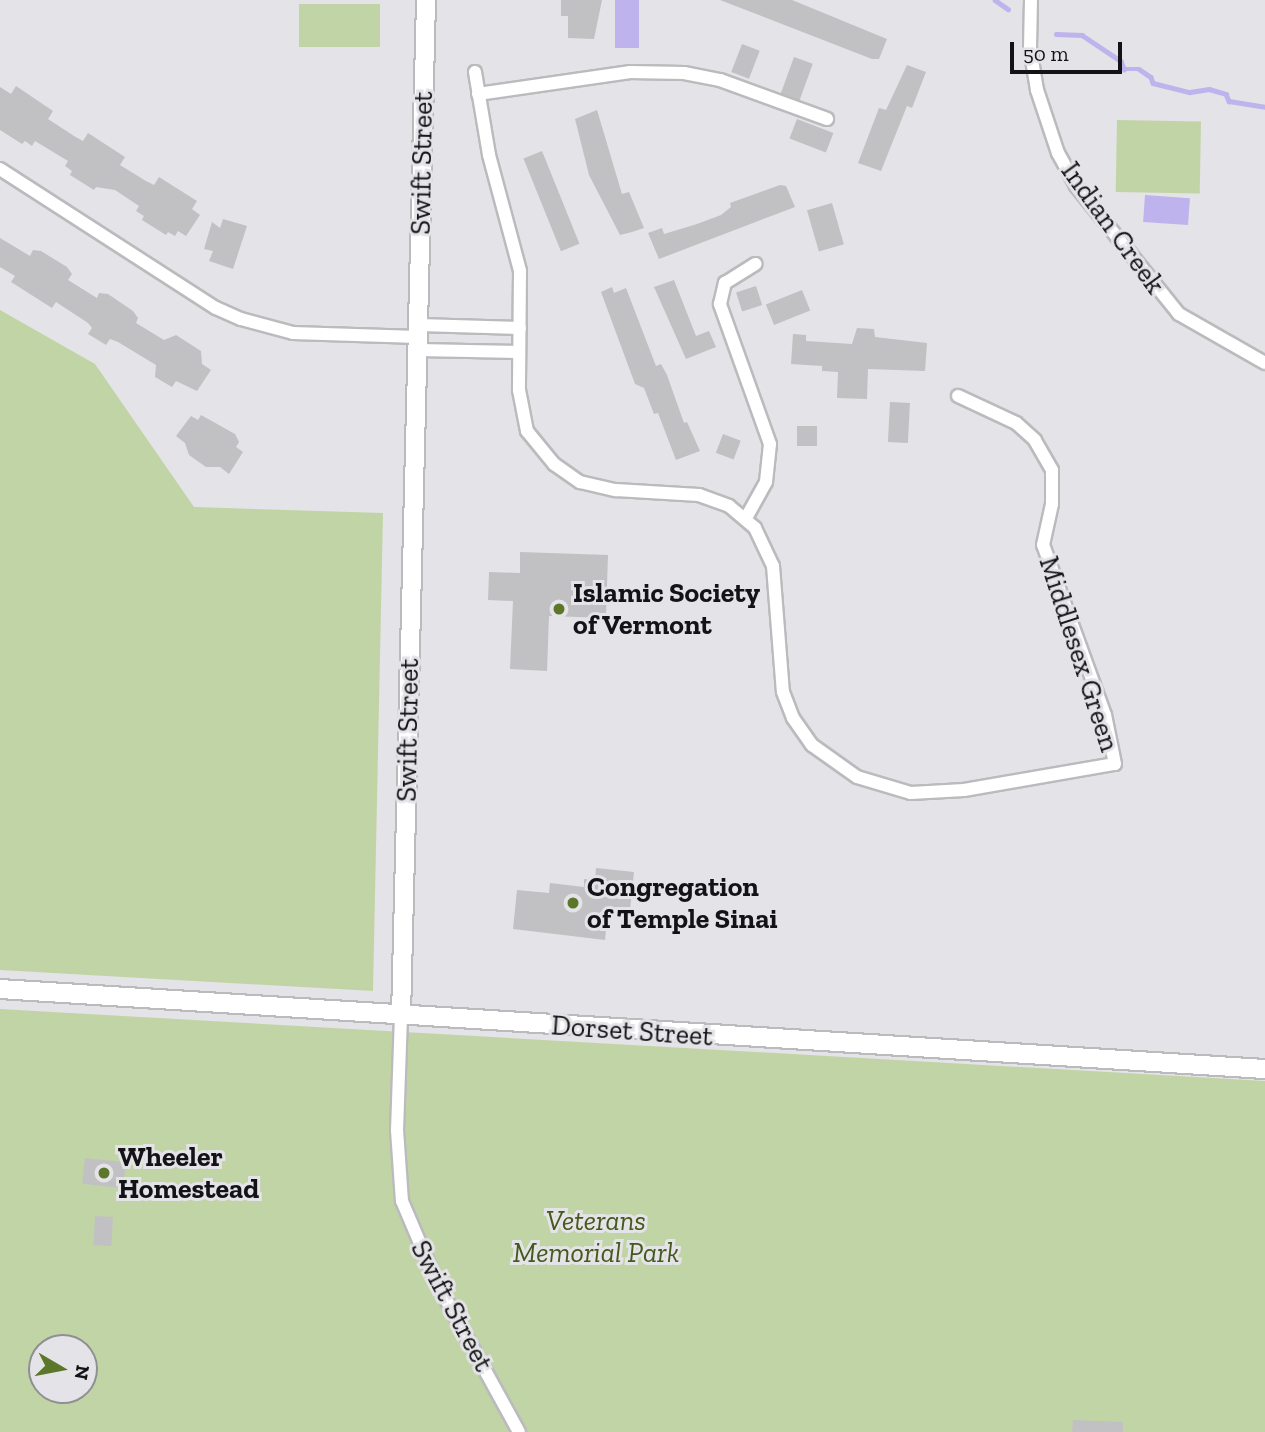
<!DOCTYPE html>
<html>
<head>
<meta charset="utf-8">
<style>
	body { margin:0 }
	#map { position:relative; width:1265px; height:1432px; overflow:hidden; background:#e4e3e7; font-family:"Zilla Slab",serif }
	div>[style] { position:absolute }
	.green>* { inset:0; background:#c1d4a6; transform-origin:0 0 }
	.water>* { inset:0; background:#beb3ec; transform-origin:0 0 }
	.stream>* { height:4.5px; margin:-2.25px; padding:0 2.25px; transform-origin:2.25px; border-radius:2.25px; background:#beb3ec }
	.building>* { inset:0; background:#c1c1c4; transform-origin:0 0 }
	.roads { filter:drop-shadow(2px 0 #bbbbbe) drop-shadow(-2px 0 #bbbbbe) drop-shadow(0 2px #bbbbbe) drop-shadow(0 -2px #bbbbbe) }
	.street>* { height:12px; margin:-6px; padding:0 6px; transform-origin:6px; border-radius:6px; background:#fff }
	.secondary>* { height:18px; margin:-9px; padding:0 9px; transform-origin:9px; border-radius:9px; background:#fff }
	.dots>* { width:19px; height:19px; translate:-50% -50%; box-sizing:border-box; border:4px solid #e4e3e7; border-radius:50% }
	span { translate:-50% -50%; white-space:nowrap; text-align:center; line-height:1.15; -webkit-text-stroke:6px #e4e3e7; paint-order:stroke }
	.street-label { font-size:28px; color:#131315 }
	.poi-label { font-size:28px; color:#131315; font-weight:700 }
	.left { translate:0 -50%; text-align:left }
	.park-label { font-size:28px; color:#44591c; font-style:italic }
	.north { position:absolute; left:28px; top:1334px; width:70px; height:70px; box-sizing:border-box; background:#e4e3e7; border:2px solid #909093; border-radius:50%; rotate:100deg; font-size:19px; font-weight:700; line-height:28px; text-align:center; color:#131315 }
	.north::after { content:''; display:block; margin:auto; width:24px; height:32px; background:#5c772a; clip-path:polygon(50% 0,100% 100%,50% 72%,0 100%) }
	.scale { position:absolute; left:1010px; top:42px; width:112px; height:32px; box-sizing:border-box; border:4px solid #131315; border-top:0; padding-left:9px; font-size:21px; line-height:24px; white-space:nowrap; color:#131315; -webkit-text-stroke:5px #e4e3e7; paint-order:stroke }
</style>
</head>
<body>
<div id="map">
	<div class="green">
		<div style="left:380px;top:4px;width:43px;height:81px;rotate:90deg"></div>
		<div style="left:1117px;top:120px;width:84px;height:72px;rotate:1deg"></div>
		<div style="clip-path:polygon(0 310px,95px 364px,194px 507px,383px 513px,373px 991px,0 970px)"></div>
		<div style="clip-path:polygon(evenodd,0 1009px,1265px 1081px,1265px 1432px,0 1432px,0 1009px,42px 1348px,84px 1348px,84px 1390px,42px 1390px,42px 1348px)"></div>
	</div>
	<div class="water">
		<div style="left:615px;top:0;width:24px;height:48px"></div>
		<div style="left:1145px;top:195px;width:45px;height:27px;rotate:4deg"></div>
	</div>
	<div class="stream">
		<div style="left:995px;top:0;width:16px;rotate:35deg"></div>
		<div style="left:1056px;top:34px;width:26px;rotate:2deg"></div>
		<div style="left:1082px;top:35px;width:47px;rotate:33.7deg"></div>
		<div style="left:1121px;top:61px;width:9px;rotate:69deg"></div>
		<div style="left:1124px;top:69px;width:15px"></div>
		<div style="left:1139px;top:69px;width:14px;rotate:34deg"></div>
		<div style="left:1151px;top:77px;width:6px;rotate:72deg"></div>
		<div style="left:1153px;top:83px;width:38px;rotate:14deg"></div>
		<div style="left:1190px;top:92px;width:19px;rotate:-9deg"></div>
		<div style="left:1209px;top:89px;width:18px;rotate:16deg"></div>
		<div style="left:1226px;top:94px;width:8px;rotate:67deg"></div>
		<div style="left:1229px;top:101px;width:36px;rotate:9deg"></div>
	</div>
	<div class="building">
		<div style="clip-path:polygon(561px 0,602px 0,594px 39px,568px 38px,568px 16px,561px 16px)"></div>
		<div style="clip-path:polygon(720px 0,792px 0,887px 39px,879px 59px,872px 59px)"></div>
		<div style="left:742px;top:44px;width:19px;height:30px;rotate:21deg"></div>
		<div style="left:794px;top:57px;width:20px;height:39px;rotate:20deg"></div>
		<div style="clip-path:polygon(907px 65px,926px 72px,912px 108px,907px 106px,881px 171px,858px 163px,879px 108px,886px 110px)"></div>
		<div style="clip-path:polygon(16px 86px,53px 111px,48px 119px,74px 136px,83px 141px,88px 133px,125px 157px,120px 165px,146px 181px,154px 185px,159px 177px,197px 201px,192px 209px,200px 215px,186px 236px,178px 231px,175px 236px,168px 232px,166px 235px,142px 220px,144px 216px,136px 211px,139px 206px,115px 190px,96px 187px,94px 190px,70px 175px,72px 171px,65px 166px,68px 161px,35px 141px,32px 146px,25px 141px,22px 144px,0 130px,0 87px,11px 94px)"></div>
		<div style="clip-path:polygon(597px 110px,622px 194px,629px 192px,644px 228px,632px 232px,620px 235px,589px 175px,575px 119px)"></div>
		<div style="left:797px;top:119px;width:39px;height:21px;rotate:21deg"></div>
		<div style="left:542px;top:151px;width:100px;height:20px;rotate:68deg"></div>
		<div style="clip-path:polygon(780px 185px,786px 186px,795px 207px,659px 259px,648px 233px,662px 228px,664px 234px,697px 224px,721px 215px,731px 207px,730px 203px)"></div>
		<div style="left:832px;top:203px;width:43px;height:26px;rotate:74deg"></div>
		<div style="clip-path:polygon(223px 219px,247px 226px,233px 269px,209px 261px,213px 251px,204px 249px,212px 222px,220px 228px)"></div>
		<div style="clip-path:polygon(0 238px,30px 256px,33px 250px,41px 251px,67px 267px,72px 274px,68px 280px,97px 298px,99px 293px,108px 294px,133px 311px,138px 318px,136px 323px,164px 340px,176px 335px,201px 351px,202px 364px,211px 370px,197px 391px,176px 381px,172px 387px,155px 377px,156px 365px,118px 342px,110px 339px,106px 345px,88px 334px,92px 328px,88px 323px,56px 302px,52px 308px,11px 282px,15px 276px,0 267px)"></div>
		<div style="clip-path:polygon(674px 280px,696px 336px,709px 331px,716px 347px,686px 359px,654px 287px)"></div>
		<div style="left:756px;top:286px;width:20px;height:21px;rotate:72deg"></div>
		<div style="clip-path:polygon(612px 287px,614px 293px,626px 288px,656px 366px,661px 364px,667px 375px,684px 423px,687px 422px,700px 451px,676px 460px,658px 413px,654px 414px,644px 388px,635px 384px,601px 292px)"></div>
		<div style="left:802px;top:290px;width:22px;height:39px;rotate:68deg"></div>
		<div style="clip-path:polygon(857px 328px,874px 329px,875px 337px,927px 343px,925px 371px,868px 369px,867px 399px,837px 398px,838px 372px,822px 371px,822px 366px,791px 364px,793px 334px,806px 335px,806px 341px,852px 344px)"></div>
		<div style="left:890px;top:402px;width:20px;height:40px;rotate:3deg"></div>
		<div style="clip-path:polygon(201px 415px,235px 434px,239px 442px,236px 447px,243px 452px,229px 474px,220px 467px,206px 467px,189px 455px,185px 443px,176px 436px,191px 416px,198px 420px)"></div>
		<div style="left:797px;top:426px;width:20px;height:20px"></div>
		<div style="left:723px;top:434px;width:19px;height:20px;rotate:21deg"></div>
		<div style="clip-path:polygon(520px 552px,608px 555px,606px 618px,549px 616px,547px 671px,510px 669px,513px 601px,488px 600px,489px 572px,520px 573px)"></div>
		<div style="clip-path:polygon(596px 868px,634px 872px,630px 910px,608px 908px,605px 940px,513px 929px,517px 890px,549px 893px,550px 883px,584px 887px,584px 879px,595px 880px)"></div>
		<div style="left:85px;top:1158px;width:41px;height:26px;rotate:6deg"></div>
		<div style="left:95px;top:1216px;width:18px;height:29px;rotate:3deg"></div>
		<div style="clip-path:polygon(1073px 1420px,1123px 1422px,1123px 1432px,1072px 1432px)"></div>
	</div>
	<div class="roads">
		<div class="street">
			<div style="left:1031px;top:0;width:48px;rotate:91.2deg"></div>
			<div style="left:1030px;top:48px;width:43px;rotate:80.5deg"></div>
			<div style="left:1037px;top:90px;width:66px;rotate:71.6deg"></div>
			<div style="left:1058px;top:153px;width:38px;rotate:61deg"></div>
			<div style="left:1076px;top:186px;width:164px;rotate:51.2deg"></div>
			<div style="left:1179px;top:314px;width:99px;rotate:29.7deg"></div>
			<div style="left:475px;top:72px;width:84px;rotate:80.4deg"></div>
			<div style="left:489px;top:155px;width:120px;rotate:75deg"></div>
			<div style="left:520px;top:271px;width:119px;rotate:90.5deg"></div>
			<div style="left:519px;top:390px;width:42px;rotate:79deg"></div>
			<div style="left:527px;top:431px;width:43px;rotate:50.7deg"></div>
			<div style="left:554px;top:464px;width:32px;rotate:35deg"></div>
			<div style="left:580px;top:482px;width:37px;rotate:13deg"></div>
			<div style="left:616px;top:490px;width:83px;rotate:3.4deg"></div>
			<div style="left:699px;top:495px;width:32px;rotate:20deg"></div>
			<div style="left:729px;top:506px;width:34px;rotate:40deg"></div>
			<div style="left:755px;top:528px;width:42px;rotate:64.7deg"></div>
			<div style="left:773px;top:566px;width:126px;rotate:85.5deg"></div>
			<div style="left:783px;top:692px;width:28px;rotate:69deg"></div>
			<div style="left:793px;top:718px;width:33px;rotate:55deg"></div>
			<div style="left:812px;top:745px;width:55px;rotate:35.4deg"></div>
			<div style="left:857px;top:777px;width:56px;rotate:16.5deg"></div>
			<div style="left:911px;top:793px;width:53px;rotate:-3.2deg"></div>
			<div style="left:964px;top:790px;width:153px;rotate:-9.8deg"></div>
			<div style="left:1115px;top:764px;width:50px;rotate:-101.5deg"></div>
			<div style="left:1105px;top:715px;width:181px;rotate:-110deg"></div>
			<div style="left:1043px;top:545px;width:42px;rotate:-77.6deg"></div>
			<div style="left:1052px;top:504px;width:34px;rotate:-90deg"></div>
			<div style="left:1052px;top:470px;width:34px;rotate:-120deg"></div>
			<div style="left:1035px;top:440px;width:25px;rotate:-138deg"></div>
			<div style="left:1016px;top:423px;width:64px;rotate:-155deg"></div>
			<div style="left:478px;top:94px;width:154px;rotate:-8.2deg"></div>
			<div style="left:630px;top:72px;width:54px;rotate:1.1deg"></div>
			<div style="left:684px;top:73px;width:37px;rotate:11deg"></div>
			<div style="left:720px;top:80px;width:114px;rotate:20deg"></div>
			<div style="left:0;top:169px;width:257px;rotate:32.8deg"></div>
			<div style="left:216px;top:308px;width:27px;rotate:24deg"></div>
			<div style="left:241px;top:319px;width:54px;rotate:15.1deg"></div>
			<div style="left:293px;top:333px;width:125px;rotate:1.8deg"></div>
			<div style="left:419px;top:325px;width:101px;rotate:1.7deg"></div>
			<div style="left:418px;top:350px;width:101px;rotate:1.1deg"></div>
			<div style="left:746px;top:518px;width:41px;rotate:-60.9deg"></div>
			<div style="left:766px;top:482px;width:38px;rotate:-84deg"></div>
			<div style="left:770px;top:444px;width:149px;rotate:-109.7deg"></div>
			<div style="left:720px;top:304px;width:22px;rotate:-77deg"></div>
			<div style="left:725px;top:283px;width:36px;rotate:-32deg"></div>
			<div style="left:401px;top:1016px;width:114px;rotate:92deg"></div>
			<div style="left:397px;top:1130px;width:71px;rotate:86deg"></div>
			<div style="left:402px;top:1201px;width:89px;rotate:66.9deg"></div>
			<div style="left:437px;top:1283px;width:170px;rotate:61.2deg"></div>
		</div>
		<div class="secondary">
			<div style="left:0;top:989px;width:1268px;rotate:3.62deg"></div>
			<div style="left:401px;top:1016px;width:1016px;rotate:-88.59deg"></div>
		</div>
	</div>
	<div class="dots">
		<div style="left:559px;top:609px;background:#5c772a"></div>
		<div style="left:573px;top:903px;background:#5c772a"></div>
		<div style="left:104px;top:1173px;background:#5c772a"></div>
	</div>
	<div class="street-label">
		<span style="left:422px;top:163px;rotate:-89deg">Swift Street</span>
		<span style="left:1113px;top:228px;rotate:54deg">Indian Creek</span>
		<span style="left:1079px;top:654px;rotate:72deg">Middlesex Green</span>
		<span style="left:408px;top:730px;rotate:-89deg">Swift Street</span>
		<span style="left:632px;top:1031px;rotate:4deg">Dorset Street</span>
		<span style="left:452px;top:1306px;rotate:62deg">Swift Street</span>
	</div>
	<div class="poi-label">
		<span class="left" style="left:573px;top:609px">Islamic Society<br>of Vermont</span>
		<span class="left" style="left:587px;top:903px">Congregation<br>of Temple Sinai</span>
		<span class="left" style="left:118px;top:1173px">Wheeler<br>Homestead</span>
	</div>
	<div class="park-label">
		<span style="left:596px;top:1237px">Veterans<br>Memorial Park</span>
	</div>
	<div class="north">N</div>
	<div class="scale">50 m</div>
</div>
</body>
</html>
